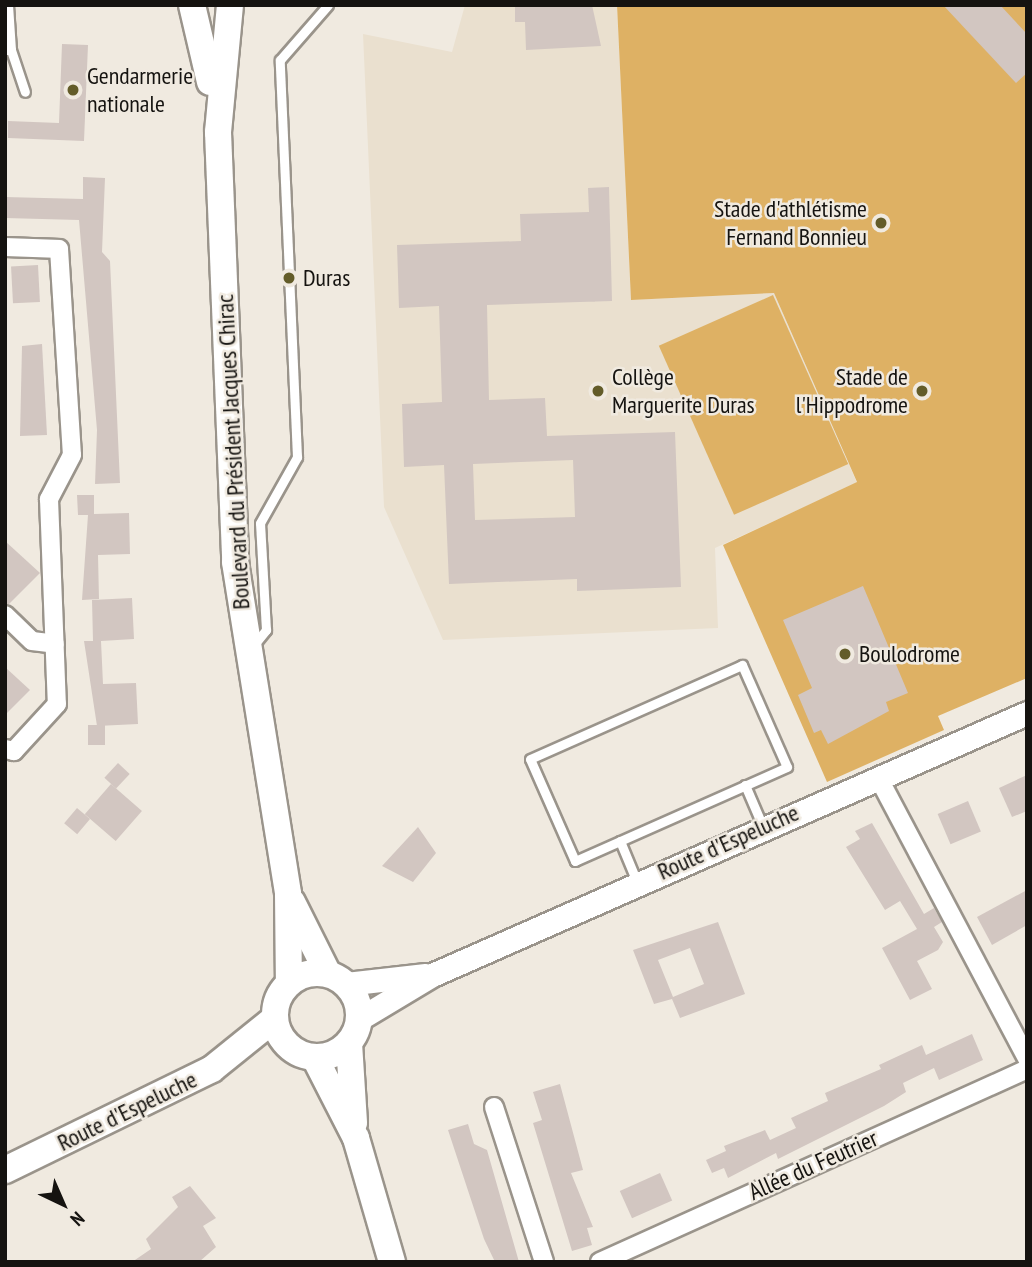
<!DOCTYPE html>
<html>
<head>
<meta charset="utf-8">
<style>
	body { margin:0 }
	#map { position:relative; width:1032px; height:1267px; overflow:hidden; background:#f0eae0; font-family:"PT Sans Narrow",sans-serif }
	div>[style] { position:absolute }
	.built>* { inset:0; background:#eae0cf }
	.green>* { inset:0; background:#deb164; transform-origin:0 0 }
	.building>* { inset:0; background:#d2c6c1; transform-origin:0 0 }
	.roads { filter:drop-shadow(2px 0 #9a948b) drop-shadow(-2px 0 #9a948b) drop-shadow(0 2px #9a948b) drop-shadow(0 -2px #9a948b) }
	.service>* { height:9px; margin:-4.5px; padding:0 4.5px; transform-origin:4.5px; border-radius:4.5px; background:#fff }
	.minor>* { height:18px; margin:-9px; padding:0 9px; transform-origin:9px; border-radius:9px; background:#fff }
	.tertiary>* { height:23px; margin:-11.5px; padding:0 11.5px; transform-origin:11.5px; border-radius:11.5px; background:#fff }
	.secondary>* { height:26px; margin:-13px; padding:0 13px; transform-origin:13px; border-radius:13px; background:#fff }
	.secondary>.ring { margin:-13px; padding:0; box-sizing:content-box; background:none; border:26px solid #fff; border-radius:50% }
	.dots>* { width:19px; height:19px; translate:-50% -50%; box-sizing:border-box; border:4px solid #f0eae0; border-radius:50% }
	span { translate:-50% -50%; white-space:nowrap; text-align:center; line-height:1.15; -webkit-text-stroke:5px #f0eae0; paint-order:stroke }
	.poi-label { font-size:24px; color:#151310 }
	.left { translate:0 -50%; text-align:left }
	.right { translate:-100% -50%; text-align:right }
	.street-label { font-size:24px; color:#151310 }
	.frame { position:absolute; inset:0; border:7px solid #151310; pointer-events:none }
	.north { position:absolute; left:28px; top:1169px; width:70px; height:70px; -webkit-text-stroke:5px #f0eae0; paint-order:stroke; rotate:136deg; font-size:19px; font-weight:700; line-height:28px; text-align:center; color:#151310 }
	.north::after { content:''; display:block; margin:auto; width:24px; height:32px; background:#151310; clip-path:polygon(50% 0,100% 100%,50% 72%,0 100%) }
</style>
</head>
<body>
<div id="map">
	<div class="built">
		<div style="clip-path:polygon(465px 5px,617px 5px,631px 300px,774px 293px,857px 483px,715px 548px,718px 628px,443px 640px,384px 507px,363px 34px,452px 52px)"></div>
	</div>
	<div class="green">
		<div style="clip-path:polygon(617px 5px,1027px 5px,1027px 678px,938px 716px,944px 730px,827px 782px,723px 545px,857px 482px,774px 293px,631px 300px)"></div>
		<div style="left:773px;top:295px;width:185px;height:125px;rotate:66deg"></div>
	</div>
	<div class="building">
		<div style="clip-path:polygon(515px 5px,592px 5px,601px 46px,526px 50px,525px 22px,515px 22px)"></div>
		<div style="clip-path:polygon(943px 5px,1000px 5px,1027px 34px,1027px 73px,1016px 83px)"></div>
		<div style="clip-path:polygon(62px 44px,88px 45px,84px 141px,8px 138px,8px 121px,59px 123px)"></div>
		<div style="clip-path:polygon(83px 177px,105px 178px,102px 252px,110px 261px,120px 483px,95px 484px,97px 430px,79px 220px,5px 218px,5px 197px,83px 199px)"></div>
		<div style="clip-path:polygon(evenodd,609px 187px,612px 301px,487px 305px,489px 400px,545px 398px,547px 436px,675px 432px,681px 587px,577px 591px,577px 579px,449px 584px,444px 465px,404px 467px,402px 404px,442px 402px,439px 306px,399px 308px,397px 245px,521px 241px,520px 214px,589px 212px,588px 188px,609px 187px,573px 460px,575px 517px,475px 520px,473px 464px,573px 460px)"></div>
		<div style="left:38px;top:265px;width:37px;height:27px;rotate:87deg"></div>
		<div style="clip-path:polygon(42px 344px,47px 435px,20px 436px,22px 346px)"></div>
		<div style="clip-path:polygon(77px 495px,94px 495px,94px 514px,129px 513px,130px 554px,98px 555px,99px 599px,82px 600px,88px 515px,78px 515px)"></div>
		<div style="clip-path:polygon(5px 541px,40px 573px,9px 604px,5px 604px)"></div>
		<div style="clip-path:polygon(863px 586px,908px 693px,886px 702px,889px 711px,828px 744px,821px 730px,814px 733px,798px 695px,812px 688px,783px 620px)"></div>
		<div style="clip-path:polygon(132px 598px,134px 639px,101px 641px,103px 684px,136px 683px,138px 724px,97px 726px,84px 641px,93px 641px,92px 600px)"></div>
		<div style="clip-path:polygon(5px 667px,30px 690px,5px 715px)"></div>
		<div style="left:105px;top:725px;width:20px;height:17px;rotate:90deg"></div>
		<div style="left:118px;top:763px;width:16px;height:20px;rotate:43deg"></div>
		<div style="clip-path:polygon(1027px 775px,1027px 811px,1012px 817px,999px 788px)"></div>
		<div style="left:111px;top:784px;width:41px;height:40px;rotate:41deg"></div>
		<div style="left:968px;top:801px;width:33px;height:33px;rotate:67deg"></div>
		<div style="left:77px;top:808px;width:17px;height:20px;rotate:40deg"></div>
		<div style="clip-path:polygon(872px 823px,924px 914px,934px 908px,942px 922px,934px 927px,943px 942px,938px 950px,917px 961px,932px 989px,910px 1000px,882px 948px,917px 929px,900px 901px,885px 910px,846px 847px,860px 839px,855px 831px)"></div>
		<div style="clip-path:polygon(418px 827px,436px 853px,413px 882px,382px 866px)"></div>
		<div style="clip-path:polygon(1027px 890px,1027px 925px,992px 945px,977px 917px)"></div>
		<div style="clip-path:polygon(evenodd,718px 922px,745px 994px,680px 1018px,672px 999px,654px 1004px,633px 950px,718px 922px,690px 948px,704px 984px,673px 997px,658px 960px,690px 948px)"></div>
		<div style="clip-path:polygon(972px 1034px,983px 1060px,939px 1080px,934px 1068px,903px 1083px,906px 1092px,884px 1106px,778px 1159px,776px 1153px,728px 1178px,724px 1168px,712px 1173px,706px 1160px,726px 1151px,724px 1146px,765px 1130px,770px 1140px,796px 1128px,791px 1118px,828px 1101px,825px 1093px,881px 1069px,879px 1065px,922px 1045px,926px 1055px)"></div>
		<div style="clip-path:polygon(560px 1084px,583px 1170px,571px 1173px,593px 1227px,587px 1228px,592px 1245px,572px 1251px,533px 1123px,542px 1120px,533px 1092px)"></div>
		<div style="clip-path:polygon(468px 1124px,474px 1144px,487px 1150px,519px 1262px,495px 1262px,484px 1239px,448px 1130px)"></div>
		<div style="left:660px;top:1173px;width:30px;height:44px;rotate:66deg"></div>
		<div style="clip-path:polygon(190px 1186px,216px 1218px,203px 1226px,216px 1247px,199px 1262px,132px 1262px,151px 1249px,146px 1239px,178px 1207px,172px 1197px)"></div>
	</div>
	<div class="roads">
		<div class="service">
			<div style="left:5px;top:50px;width:6px"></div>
			<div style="left:11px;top:50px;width:45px;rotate:-93.8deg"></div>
			<div style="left:11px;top:50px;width:44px;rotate:71.6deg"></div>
			<div style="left:253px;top:646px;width:21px;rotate:-51deg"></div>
			<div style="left:266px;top:630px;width:107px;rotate:-93.2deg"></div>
			<div style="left:260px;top:523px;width:76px;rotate:-60.7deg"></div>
			<div style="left:297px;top:457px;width:397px;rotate:-92.5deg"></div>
			<div style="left:280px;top:60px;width:73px;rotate:-48.9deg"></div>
			<div style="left:742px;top:665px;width:111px;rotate:66.2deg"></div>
			<div style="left:787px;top:767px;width:232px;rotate:156.1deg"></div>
			<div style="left:575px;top:861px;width:111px;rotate:-113.8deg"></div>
			<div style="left:530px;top:759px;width:232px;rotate:-23.9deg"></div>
			<div style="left:745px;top:785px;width:46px;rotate:66.8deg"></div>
			<div style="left:620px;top:841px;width:44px;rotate:67.5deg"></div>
		</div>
		<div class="minor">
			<div style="left:5px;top:247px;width:54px;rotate:2.1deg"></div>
			<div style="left:59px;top:249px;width:206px;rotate:86.4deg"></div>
			<div style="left:72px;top:455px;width:50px;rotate:117.6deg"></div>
			<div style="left:49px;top:499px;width:205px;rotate:87.8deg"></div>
			<div style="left:57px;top:704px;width:64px;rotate:132.5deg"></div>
			<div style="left:14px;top:751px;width:9px;rotate:-167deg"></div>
			<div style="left:5px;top:615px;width:37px;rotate:44deg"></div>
			<div style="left:32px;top:641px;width:23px;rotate:7deg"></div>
			<div style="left:878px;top:777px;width:319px;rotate:62.1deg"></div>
			<div style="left:494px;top:1107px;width:163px;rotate:72.1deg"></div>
			<div style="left:600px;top:1262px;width:469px;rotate:-24.3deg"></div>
		</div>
		<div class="tertiary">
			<div style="left:346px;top:984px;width:80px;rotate:-6.5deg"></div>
			<div style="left:359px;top:1019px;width:85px;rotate:-31.1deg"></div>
			<div style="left:432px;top:975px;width:650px;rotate:-23.77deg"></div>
		</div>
		<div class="secondary">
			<div style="left:192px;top:5px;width:79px;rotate:76.8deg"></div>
			<div style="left:230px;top:5px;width:128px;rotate:95.4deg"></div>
			<div style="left:218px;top:132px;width:430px;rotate:87.7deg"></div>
			<div style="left:235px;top:562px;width:336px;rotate:80.9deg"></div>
			<div style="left:288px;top:894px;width:89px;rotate:89.4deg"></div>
			<div style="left:292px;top:902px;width:80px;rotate:63.4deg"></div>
			<div class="ring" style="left:275px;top:973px;width:58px;height:58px"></div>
			<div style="left:349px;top:1043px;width:80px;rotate:86.4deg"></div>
			<div style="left:315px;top:1058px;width:90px;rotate:62.9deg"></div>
			<div style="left:356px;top:1138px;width:129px;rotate:73.8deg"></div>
			<div style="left:5px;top:1170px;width:230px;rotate:-26deg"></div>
			<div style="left:212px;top:1069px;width:80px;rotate:-38.9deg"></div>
		</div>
	</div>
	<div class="dots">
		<div style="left:73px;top:90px;background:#635c29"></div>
		<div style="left:881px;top:223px;background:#635c29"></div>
		<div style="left:289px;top:278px;background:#635c29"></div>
		<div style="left:598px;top:391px;background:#635c29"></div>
		<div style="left:922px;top:391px;background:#635c29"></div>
		<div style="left:845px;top:654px;background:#635c29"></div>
	</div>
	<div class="poi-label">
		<span class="left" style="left:87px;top:90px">Gendarmerie<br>nationale</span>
		<span class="right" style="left:867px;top:223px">Stade d'athlétisme<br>Fernand Bonnieu</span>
		<span class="left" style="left:303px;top:278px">Duras</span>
		<span class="left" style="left:612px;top:391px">Collège<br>Marguerite Duras</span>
		<span class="right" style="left:908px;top:391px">Stade de<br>l'Hippodrome</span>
		<span class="left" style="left:859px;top:654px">Boulodrome</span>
	</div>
	<div class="street-label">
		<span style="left:233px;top:452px;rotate:-93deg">Boulevard du Président Jacques Chirac</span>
		<span style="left:728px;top:842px;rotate:-24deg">Route d'Espeluche</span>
		<span style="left:127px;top:1111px;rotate:-26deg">Route d'Espeluche</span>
		<span style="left:813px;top:1165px;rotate:-24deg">Allée du Feutrier</span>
	</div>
	<div class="frame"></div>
	<div class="north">N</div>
</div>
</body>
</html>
